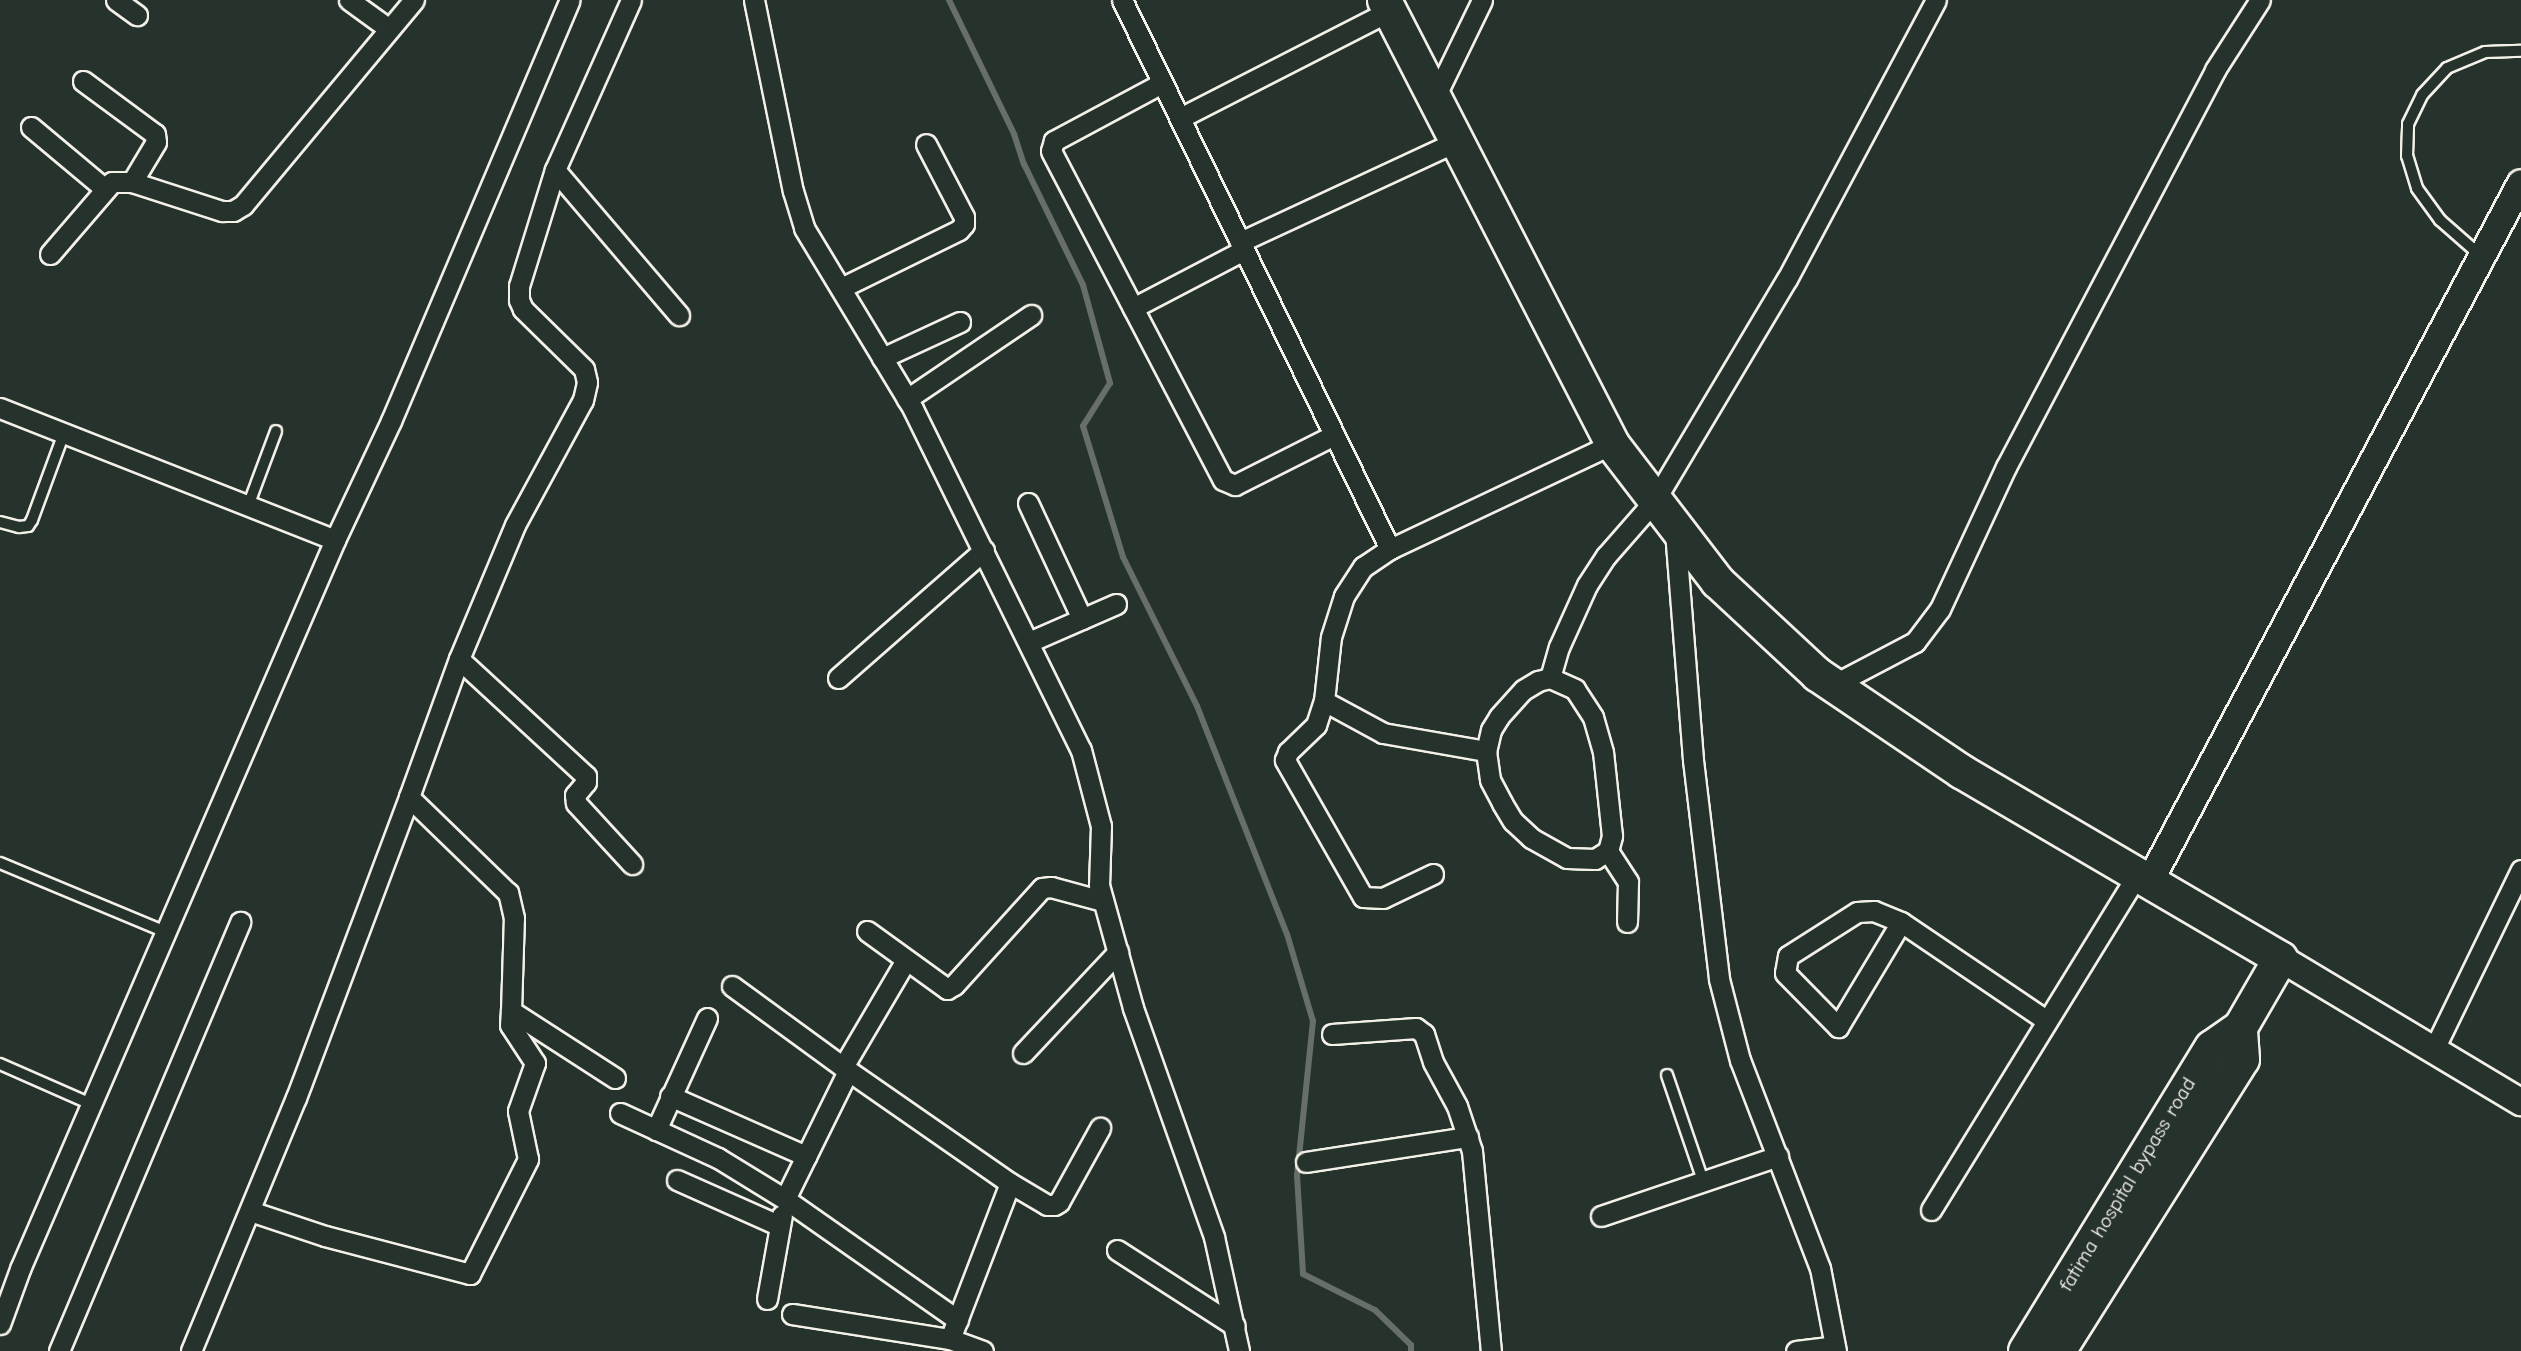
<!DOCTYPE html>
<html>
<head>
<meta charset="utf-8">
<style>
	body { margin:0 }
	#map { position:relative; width:2521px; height:1351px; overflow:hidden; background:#26332d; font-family:"Comic Neue",sans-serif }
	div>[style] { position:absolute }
	.stream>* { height:6px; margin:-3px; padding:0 3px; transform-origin:3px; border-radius:3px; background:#676f68 }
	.roads { filter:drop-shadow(2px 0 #f4f1e8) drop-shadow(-2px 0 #f4f1e8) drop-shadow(0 2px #f4f1e8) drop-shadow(0 -2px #f4f1e8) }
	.lane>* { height:10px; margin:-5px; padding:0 5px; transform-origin:5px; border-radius:5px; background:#26332d }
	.street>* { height:19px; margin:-9.5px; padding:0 9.5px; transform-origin:9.5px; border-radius:9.5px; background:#26332d }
	.secondary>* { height:26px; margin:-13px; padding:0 13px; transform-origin:13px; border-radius:13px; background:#26332d }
	.highway>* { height:33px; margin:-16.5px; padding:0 16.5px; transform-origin:16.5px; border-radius:16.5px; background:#26332d }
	span { translate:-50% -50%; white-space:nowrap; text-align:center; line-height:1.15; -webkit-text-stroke:5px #26332d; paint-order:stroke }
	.street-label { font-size:21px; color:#f4f1e8 }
</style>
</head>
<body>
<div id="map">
	<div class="stream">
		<div style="left:949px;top:0;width:149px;rotate:64.1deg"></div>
		<div style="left:1014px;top:134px;width:32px;rotate:72deg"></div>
		<div style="left:1024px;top:164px;width:135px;rotate:64deg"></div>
		<div style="left:1083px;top:285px;width:102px;rotate:74.6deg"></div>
		<div style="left:1110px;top:383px;width:51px;rotate:122.1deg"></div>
		<div style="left:1083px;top:426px;width:137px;rotate:73deg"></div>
		<div style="left:1123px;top:557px;width:166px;rotate:63.6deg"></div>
		<div style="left:1197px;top:706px;width:245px;rotate:68.5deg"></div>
		<div style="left:1287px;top:934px;width:91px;rotate:73.4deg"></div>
		<div style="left:1313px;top:1021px;width:155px;rotate:95.9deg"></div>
		<div style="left:1297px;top:1175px;width:99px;rotate:86.5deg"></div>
		<div style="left:1303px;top:1274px;width:80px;rotate:26.6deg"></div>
		<div style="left:1375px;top:1310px;width:50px;rotate:44.2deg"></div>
		<div style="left:1411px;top:1345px;width:6px;rotate:90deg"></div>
	</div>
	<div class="roads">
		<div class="lane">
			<div style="left:2481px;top:256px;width:55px;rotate:-138.7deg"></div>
			<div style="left:2440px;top:220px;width:39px;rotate:-126deg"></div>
			<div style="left:2417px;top:188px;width:34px;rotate:-107deg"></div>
			<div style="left:2407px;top:156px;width:32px;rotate:-88deg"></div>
			<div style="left:2408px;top:124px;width:32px;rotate:-64deg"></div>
			<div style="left:2422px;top:95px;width:37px;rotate:-47deg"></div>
			<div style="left:2447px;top:68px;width:41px;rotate:-22.8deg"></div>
			<div style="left:2485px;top:52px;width:36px;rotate:-2deg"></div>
			<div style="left:248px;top:506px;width:80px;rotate:-69.5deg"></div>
			<div style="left:0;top:522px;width:20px;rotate:15deg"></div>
			<div style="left:19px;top:527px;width:9px;rotate:-6deg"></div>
			<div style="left:28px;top:526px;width:7px;rotate:-56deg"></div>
			<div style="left:32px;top:520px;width:93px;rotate:-69.8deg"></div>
			<div style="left:0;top:863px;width:180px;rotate:22.6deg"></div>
			<div style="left:0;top:1064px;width:99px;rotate:23.7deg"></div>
			<div style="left:1667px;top:1075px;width:112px;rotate:71.2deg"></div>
		</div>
		<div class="street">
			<div style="left:116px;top:0;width:26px;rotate:36deg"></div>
			<div style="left:349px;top:0;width:49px;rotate:35.9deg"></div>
			<div style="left:754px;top:0;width:195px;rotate:78.5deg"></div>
			<div style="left:793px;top:191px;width:39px;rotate:73deg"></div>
			<div style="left:804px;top:228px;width:211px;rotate:58.9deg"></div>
			<div style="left:913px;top:409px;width:380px;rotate:63.8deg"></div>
			<div style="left:1081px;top:750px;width:79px;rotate:75.3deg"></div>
			<div style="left:1101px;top:826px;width:59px;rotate:91.9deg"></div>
			<div style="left:1099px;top:885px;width:128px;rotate:74.5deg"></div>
			<div style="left:1133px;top:1008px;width:243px;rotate:70.5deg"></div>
			<div style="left:1214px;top:1237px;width:117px;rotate:77.6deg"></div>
			<div style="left:1122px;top:0;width:611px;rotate:63.98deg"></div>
			<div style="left:83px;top:81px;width:89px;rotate:36.4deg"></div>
			<div style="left:155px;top:134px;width:8px;rotate:83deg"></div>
			<div style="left:156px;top:142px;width:47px;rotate:121deg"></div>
			<div style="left:1162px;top:83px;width:123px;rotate:151.8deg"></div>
			<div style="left:1054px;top:141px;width:10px;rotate:107deg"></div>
			<div style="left:1051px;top:151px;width:371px;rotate:62.4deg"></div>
			<div style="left:1223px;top:480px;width:13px;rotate:23deg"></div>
			<div style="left:1235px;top:485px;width:111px;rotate:-26.8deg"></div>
			<div style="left:1434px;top:99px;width:110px;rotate:-64.1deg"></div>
			<div style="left:1180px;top:118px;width:235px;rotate:-27.1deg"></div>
			<div style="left:31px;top:127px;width:95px;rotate:39.9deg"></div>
			<div style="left:555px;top:170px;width:191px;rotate:49.5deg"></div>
			<div style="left:1240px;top:242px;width:237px;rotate:-24.9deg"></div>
			<div style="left:50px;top:254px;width:95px;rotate:-49.3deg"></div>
			<div style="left:112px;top:182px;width:20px"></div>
			<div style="left:132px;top:182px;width:95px;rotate:17.9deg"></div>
			<div style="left:222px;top:211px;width:11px"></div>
			<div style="left:233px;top:211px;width:12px;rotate:-31deg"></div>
			<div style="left:243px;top:205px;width:267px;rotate:-50.2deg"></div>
			<div style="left:841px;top:288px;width:131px;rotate:-26.2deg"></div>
			<div style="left:959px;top:230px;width:8px;rotate:-50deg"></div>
			<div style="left:964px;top:224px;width:7px;rotate:-90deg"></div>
			<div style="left:964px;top:217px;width:82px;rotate:-117.5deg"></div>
			<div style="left:1133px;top:308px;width:125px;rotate:-27.6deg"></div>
			<div style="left:882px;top:358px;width:86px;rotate:-24.8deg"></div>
			<div style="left:907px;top:399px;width:150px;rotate:-34.1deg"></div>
			<div style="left:0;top:408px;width:360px;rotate:21.5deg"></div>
			<div style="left:1028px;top:503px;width:128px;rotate:65deg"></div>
			<div style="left:1675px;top:531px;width:230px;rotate:85.5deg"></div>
			<div style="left:1693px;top:760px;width:221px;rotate:83.2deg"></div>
			<div style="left:1719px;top:979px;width:84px;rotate:75.5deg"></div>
			<div style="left:1740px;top:1060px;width:223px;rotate:69deg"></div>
			<div style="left:1820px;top:1268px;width:85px;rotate:79.1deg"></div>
			<div style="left:1029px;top:642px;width:95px;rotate:-23.6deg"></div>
			<div style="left:459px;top:659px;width:173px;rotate:42.7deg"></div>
			<div style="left:586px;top:776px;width:6px;rotate:90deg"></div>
			<div style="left:586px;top:782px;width:17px;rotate:130deg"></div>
			<div style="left:575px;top:795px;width:8px;rotate:83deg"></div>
			<div style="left:576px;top:803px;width:83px;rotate:47.4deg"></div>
			<div style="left:838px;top:678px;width:194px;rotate:-41.2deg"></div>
			<div style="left:1550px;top:678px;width:32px;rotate:-74deg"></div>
			<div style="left:1559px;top:647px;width:68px;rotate:-65.7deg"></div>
			<div style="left:1587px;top:585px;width:35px;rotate:-57deg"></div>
			<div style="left:1606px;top:556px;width:74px;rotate:-48.8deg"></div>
			<div style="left:1655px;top:500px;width:257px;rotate:-59.2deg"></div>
			<div style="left:1787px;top:279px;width:316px;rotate:-61.9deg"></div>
			<div style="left:1833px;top:685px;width:93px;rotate:-27.7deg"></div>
			<div style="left:1915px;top:642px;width:41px;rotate:-52.9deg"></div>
			<div style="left:1940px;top:609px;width:157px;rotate:-65.1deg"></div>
			<div style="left:2006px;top:467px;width:449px;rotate:-62.2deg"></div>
			<div style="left:2215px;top:70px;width:83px;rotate:-57.3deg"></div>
			<div style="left:1324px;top:701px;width:67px;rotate:28.5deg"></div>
			<div style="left:1383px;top:733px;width:105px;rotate:9.9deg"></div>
			<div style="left:1486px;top:751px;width:29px;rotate:82deg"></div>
			<div style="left:1490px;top:780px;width:26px;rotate:62deg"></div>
			<div style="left:1502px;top:803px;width:21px;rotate:59deg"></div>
			<div style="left:1513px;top:821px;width:25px;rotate:43deg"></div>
			<div style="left:1531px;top:838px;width:41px;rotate:29.1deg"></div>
			<div style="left:1567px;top:858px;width:28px;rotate:2deg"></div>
			<div style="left:1595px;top:859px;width:15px;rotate:-32deg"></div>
			<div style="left:1608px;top:851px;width:16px;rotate:-75deg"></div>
			<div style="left:1612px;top:836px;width:84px;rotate:-96.1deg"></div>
			<div style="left:1603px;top:752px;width:36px;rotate:-106deg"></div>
			<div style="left:1593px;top:717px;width:33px;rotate:-123deg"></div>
			<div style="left:1575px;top:689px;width:27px;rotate:-156deg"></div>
			<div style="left:1550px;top:678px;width:12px;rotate:166deg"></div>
			<div style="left:1538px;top:681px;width:17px;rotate:149deg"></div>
			<div style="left:1523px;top:690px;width:36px;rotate:132deg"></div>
			<div style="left:1499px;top:717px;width:15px;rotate:122deg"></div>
			<div style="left:1491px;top:730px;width:22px;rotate:103deg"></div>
			<div style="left:1608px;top:851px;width:37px;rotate:57deg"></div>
			<div style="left:1628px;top:882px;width:40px;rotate:91.4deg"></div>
			<div style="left:1433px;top:874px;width:55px;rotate:154.4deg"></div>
			<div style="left:1383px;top:898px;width:20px;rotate:-177deg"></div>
			<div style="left:1363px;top:897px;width:158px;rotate:-119.7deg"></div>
			<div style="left:1285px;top:760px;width:9px;rotate:-69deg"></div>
			<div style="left:1288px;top:752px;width:39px;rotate:-44deg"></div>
			<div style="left:1316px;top:725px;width:25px;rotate:-72deg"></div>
			<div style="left:1324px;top:701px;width:64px;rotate:-83.8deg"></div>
			<div style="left:1331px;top:637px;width:43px;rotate:-72.4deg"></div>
			<div style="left:1344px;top:596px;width:35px;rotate:-57deg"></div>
			<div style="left:1363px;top:567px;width:32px;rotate:-34deg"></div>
			<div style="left:1390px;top:549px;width:246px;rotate:-25.3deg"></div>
			<div style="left:1901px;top:922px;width:29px;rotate:-158deg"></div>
			<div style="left:1874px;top:911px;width:17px;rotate:177deg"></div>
			<div style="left:1857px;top:912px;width:82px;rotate:147.5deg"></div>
			<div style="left:1788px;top:956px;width:17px;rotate:100deg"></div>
			<div style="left:1785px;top:973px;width:76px;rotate:45.5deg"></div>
			<div style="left:1838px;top:1027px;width:122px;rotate:-59deg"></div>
			<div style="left:1901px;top:922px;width:176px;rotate:34.1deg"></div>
			<div style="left:867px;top:931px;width:99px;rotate:35.9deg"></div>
			<div style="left:947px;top:989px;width:8px;rotate:-30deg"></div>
			<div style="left:954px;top:985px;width:131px;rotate:-47.8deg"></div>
			<div style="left:1042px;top:888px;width:9px;rotate:-6deg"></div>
			<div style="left:1051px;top:887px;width:54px;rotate:15.1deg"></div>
			<div style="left:732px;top:986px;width:137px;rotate:36.1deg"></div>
			<div style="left:843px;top:1067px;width:203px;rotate:34.8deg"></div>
			<div style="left:1010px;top:1183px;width:167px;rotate:111deg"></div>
			<div style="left:1332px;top:1034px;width:84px;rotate:-4.1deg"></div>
			<div style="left:1416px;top:1028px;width:10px;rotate:37deg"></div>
			<div style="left:1424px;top:1034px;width:29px;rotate:72deg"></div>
			<div style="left:1433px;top:1062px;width:50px;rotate:61.4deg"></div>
			<div style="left:1457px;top:1106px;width:47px;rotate:71.6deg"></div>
			<div style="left:1472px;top:1151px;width:201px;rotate:84.6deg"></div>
			<div style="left:2434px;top:1049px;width:199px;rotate:-64.1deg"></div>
			<div style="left:1023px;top:1053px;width:139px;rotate:-46.8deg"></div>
			<div style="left:843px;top:1067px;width:124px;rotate:-59.5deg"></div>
			<div style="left:615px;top:1078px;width:124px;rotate:-147.2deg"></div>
			<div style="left:511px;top:1011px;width:93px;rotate:-88.2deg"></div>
			<div style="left:514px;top:918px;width:26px;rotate:-103deg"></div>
			<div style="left:508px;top:893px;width:138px;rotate:-135.9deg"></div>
			<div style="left:409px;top:797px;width:147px;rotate:-70.1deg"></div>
			<div style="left:459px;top:659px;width:145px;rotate:-67.3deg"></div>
			<div style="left:515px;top:525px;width:142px;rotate:-61.5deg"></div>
			<div style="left:583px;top:400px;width:18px;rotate:-77deg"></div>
			<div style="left:587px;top:382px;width:13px;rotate:-103deg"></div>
			<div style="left:584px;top:369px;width:86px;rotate:-135.5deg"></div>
			<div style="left:523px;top:309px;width:10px;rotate:-114deg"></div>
			<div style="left:519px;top:300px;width:14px;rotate:-90deg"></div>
			<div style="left:519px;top:286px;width:121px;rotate:-72.8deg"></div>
			<div style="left:555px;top:170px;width:186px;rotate:-65.9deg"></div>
			<div style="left:670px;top:1096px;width:149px;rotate:23.8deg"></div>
			<div style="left:620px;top:1113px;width:108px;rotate:24.7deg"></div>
			<div style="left:718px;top:1158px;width:79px;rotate:31.5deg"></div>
			<div style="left:785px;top:1199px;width:211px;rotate:35deg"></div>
			<div style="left:656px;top:1130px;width:123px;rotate:-65.5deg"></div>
			<div style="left:1306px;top:1162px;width:164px;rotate:-8.8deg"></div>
			<div style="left:677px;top:1180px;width:111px;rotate:24deg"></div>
			<div style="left:1010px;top:1183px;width:43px;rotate:30.7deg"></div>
			<div style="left:1047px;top:1205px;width:7px"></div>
			<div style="left:1054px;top:1205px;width:6px;rotate:-31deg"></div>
			<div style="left:1059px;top:1202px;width:85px;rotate:-61deg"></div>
			<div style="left:785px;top:1199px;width:143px;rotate:-63.8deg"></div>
			<div style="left:1931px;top:1210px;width:395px;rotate:-58.4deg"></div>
			<div style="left:250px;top:1211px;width:79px;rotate:18.4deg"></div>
			<div style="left:325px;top:1236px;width:150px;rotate:14.7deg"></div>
			<div style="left:470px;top:1274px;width:129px;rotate:-63.2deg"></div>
			<div style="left:528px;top:1159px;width:49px;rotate:-101.8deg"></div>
			<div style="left:518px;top:1111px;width:51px;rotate:-70.5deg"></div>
			<div style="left:535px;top:1063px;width:45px;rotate:-123.3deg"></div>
			<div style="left:510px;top:1025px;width:14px;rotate:-86deg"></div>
			<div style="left:1601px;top:1216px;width:187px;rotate:-18.7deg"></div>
			<div style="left:1117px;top:1250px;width:140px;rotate:32.8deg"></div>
			<div style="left:767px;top:1299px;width:85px;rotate:-79.9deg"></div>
			<div style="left:792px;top:1314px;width:160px;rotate:9deg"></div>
			<div style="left:950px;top:1339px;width:35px;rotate:20deg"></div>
			<div style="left:0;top:1324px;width:59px;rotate:-70deg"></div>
			<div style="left:20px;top:1269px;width:794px;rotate:-66.63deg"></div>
			<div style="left:335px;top:540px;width:132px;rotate:-64.8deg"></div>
			<div style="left:391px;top:421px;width:457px;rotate:-67deg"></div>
			<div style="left:59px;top:1351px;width:466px;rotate:-67.1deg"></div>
			<div style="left:191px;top:1351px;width:274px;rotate:-67.5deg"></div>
			<div style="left:296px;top:1098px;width:322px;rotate:-69.4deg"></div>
			<div style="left:1796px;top:1351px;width:39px;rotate:-7deg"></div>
		</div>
		<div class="secondary">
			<div style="left:2150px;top:881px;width:790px;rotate:-62.01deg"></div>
			<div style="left:2280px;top:958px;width:281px;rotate:30.9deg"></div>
		</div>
		<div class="highway">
			<div style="left:1384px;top:0;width:499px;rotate:62.8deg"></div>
			<div style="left:1612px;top:444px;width:173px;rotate:52.5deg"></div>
			<div style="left:1717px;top:581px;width:137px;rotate:42.9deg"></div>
			<div style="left:1817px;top:674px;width:174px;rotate:34deg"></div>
			<div style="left:1961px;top:771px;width:370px;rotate:30.4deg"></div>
			<div style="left:2280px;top:958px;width:80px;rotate:120.1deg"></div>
			<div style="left:2240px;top:1027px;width:35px;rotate:145deg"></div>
			<div style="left:2211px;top:1047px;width:356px;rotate:121.5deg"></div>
			<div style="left:2058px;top:1351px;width:345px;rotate:-57.8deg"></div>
			<div style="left:2242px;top:1059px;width:32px;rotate:-94deg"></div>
		</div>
	</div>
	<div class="street-label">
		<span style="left:2127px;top:1184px;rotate:-59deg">fatima hospital bypass road</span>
	</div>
</div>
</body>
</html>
